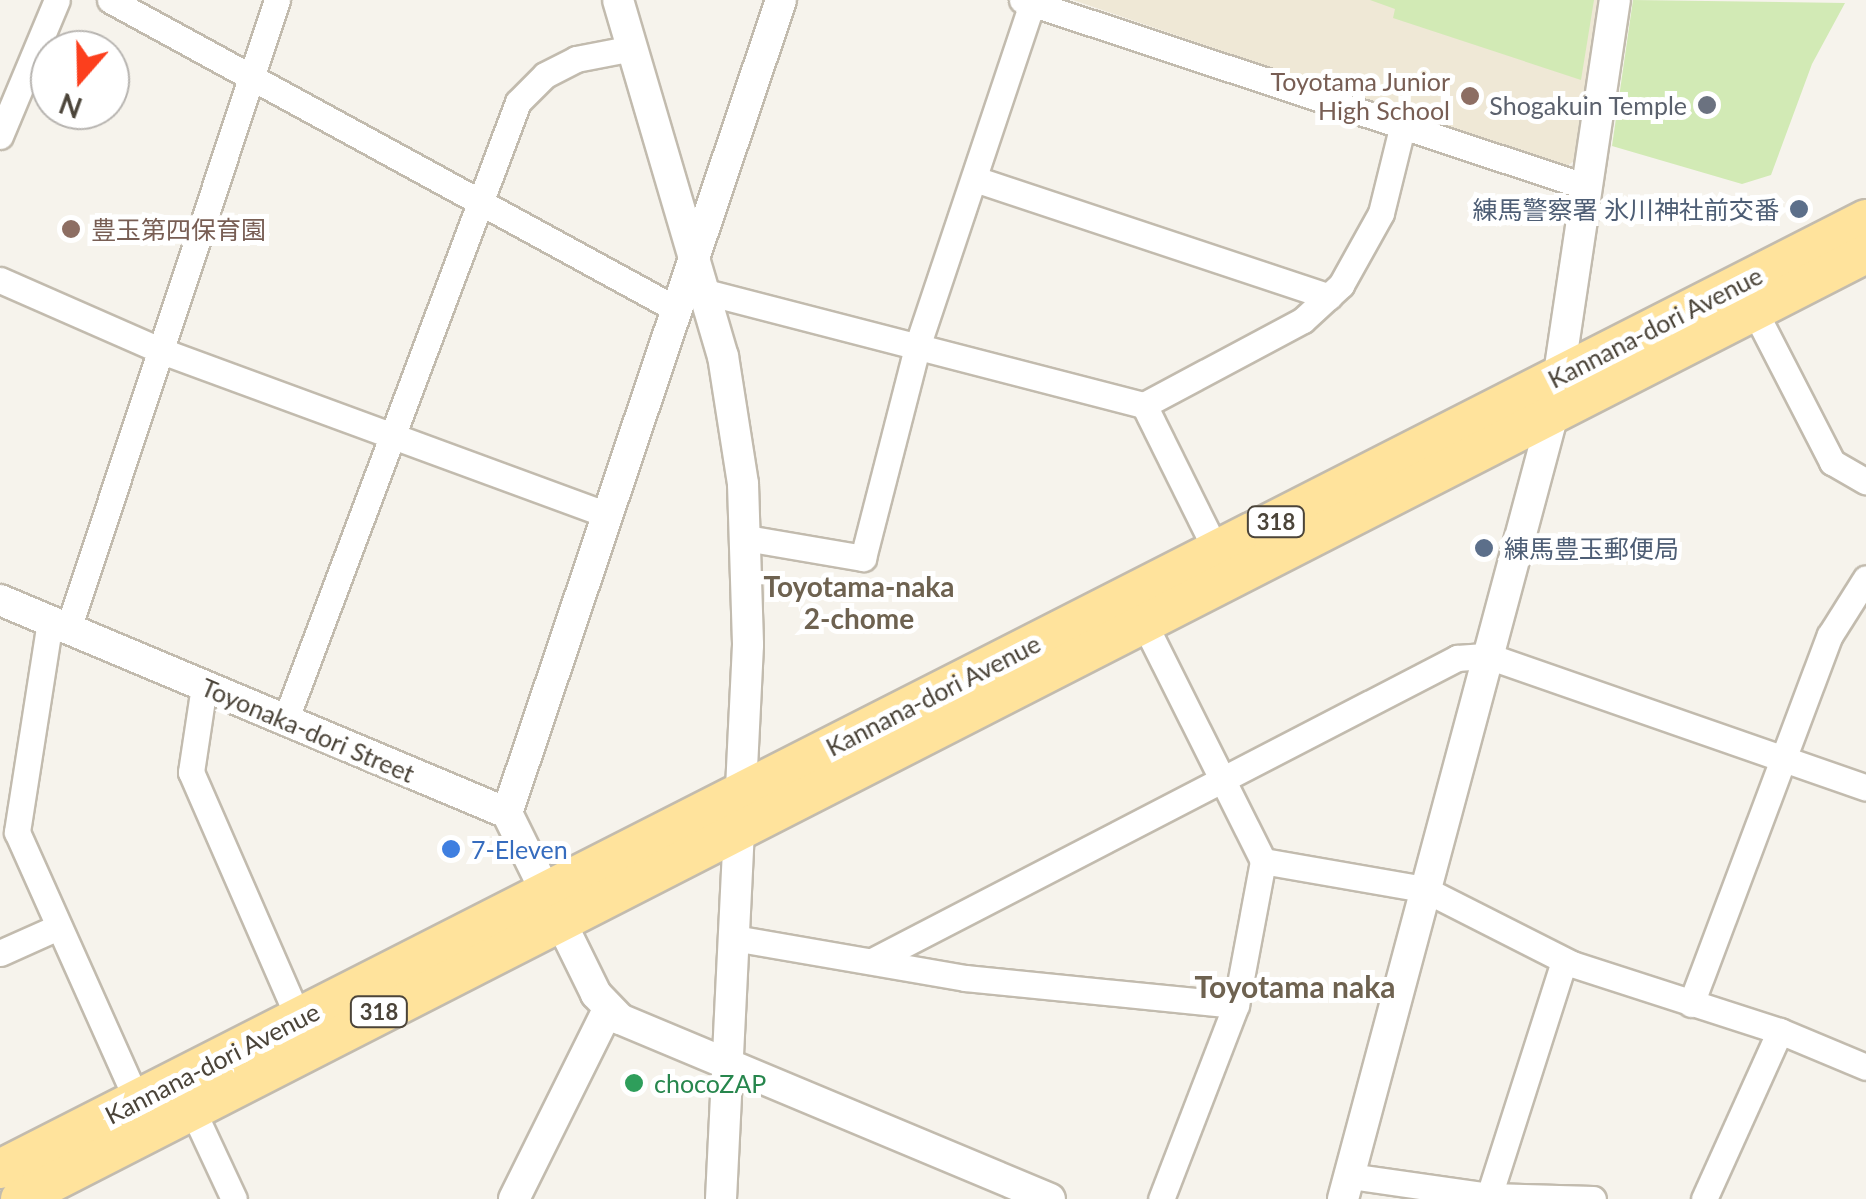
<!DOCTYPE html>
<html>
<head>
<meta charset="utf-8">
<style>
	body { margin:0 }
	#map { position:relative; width:1866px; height:1199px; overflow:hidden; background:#f6f3ec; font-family:Lato,"Noto Sans JP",sans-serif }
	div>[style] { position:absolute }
	.education>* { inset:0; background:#efe8d6 }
	.green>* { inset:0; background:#d2eab5 }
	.roads { filter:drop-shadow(2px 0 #c2bbae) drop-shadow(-2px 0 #c2bbae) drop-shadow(0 2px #c2bbae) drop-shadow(0 -2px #c2bbae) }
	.minor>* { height:25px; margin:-12.5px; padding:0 12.5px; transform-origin:12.5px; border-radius:12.5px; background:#fff }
	.tertiary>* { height:30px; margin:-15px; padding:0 15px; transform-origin:15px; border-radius:15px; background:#fff }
	.primary>* { height:38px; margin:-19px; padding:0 19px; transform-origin:19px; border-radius:19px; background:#ffe39c }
	.dots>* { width:28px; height:28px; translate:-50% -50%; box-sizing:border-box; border:5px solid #fff; border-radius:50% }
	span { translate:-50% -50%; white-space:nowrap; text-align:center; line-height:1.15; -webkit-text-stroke:10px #fff; paint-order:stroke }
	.shield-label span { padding:2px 8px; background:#fff; border:2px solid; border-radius:8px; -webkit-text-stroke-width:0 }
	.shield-label { font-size:22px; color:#4b4439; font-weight:700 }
	.education-label { font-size:25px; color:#785e54 }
	.right { translate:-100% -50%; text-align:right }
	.left { translate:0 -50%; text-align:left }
	.worship-label { font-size:25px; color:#5b616d }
	.service-label { font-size:25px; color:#4e5e75 }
	.street-label { font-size:25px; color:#4b4439 }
	.shop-label { font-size:25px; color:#366cbe }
	.leisure-label { font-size:25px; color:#27864d }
	.neighbourhood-label { font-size:28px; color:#6e6250; font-weight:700 }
	.quarter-label { font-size:30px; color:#6e6250; font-weight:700 }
	.north { position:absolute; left:30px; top:30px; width:100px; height:100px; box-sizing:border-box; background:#fff; border:2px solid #b7b4b0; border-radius:50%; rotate:200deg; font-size:28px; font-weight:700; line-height:40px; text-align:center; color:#4b4439 }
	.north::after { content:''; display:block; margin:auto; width:35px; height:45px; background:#fc3f1d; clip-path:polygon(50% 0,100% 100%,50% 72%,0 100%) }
</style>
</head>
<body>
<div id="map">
	<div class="education">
		<div style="clip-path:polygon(1073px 0,1602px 0,1580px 157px,1564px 168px)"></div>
	</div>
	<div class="green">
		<div style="clip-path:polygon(1370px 0,1594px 0,1581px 80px,1393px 18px,1395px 9px)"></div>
		<div style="clip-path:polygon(1633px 0,1845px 3px,1812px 64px,1771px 175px,1742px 184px,1612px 146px)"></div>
	</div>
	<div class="roads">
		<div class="minor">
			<div style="left:110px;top:0;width:645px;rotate:28.63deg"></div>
			<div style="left:1022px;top:0;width:595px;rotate:18.31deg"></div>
			<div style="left:0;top:136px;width:147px;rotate:-67.3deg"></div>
			<div style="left:975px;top:179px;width:373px;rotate:18.4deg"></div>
			<div style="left:0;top:280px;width:177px;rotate:23.7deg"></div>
			<div style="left:162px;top:351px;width:473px;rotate:20.2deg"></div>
			<div style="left:706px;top:292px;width:452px;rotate:14.5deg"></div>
			<div style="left:1144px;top:405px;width:180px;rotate:-28.1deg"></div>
			<div style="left:1303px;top:320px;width:52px;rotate:-42.6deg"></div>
			<div style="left:1341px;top:285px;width:82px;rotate:-60.9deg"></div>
			<div style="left:1381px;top:213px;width:88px;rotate:-76.1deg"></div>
			<div style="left:1755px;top:312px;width:169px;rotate:62.8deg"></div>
			<div style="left:1832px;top:462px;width:39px;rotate:30deg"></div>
			<div style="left:1144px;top:405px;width:164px;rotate:63.6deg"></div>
			<div style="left:746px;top:538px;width:119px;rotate:9.7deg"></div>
			<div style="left:863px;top:558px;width:221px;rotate:-75.6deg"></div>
			<div style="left:918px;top:344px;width:363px;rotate:-71.5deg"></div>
			<div style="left:50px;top:621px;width:214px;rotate:98.9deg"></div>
			<div style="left:17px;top:832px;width:294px;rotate:65.9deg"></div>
			<div style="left:1144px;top:623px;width:266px;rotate:63.4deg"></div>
			<div style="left:1263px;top:861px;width:147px;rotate:100.6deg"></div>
			<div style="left:1236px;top:1005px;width:208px;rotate:111.1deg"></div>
			<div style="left:68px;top:629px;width:663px;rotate:-71.62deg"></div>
			<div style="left:204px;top:686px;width:87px;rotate:98.6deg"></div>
			<div style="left:191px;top:772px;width:270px;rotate:66.4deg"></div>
			<div style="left:285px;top:721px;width:661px;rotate:-69.37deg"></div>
			<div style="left:518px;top:102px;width:38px;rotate:-45deg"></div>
			<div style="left:545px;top:75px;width:35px;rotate:-27deg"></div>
			<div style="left:576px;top:59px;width:58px;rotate:-10.9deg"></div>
			<div style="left:1263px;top:861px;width:163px;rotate:9.9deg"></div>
			<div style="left:1424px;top:889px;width:166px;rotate:26.9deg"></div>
			<div style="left:1572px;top:964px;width:219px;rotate:17.9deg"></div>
			<div style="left:1780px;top:1031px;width:93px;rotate:22.7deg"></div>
			<div style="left:734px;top:938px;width:234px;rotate:9.8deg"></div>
			<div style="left:965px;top:978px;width:272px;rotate:5.7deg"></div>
			<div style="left:0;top:953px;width:64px;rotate:-24.1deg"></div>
			<div style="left:874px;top:960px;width:657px;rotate:-27.38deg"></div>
			<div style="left:1457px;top:658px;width:31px;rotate:-4deg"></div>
			<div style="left:1488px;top:656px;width:400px;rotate:19.2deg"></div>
			<div style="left:1691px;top:1004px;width:394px;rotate:-69.4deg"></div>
			<div style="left:1830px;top:635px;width:67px;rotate:-57.7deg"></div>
			<div style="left:192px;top:1109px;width:99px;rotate:65deg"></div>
			<div style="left:1350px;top:1176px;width:140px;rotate:8.2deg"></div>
			<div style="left:1489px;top:1196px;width:104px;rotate:1.7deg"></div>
			<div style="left:1489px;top:1196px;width:247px;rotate:-72.3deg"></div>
			<div style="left:1704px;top:1199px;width:184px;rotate:-65.7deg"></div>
		</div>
		<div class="tertiary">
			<div style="left:618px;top:0;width:371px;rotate:73.6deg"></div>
			<div style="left:723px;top:356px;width:130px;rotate:81.1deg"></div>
			<div style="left:743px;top:484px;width:161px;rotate:88.2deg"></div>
			<div style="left:748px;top:645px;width:555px;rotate:92.79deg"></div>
			<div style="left:0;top:600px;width:550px;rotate:22.79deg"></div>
			<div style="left:507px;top:813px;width:202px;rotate:63.8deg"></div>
			<div style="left:596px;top:994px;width:35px;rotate:46deg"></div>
			<div style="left:620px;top:1019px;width:466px;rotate:22.7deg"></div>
			<div style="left:507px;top:813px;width:858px;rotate:-71.37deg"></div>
			<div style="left:514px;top:1199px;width:211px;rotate:-63.6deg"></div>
			<div style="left:1343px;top:1199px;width:813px;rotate:-75.02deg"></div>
			<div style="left:1553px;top:414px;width:419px;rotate:-81.5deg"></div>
		</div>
		<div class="primary">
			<div style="left:0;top:1169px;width:2094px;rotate:-26.98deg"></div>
			<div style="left:20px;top:1199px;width:2074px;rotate:-27.11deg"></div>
		</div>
	</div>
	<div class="dots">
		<div style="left:1470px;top:96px;background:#8d6e63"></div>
		<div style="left:1707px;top:105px;background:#6b7280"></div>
		<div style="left:1799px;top:209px;background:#5c6f8a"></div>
		<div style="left:71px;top:229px;background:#8d6e63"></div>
		<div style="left:1484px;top:548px;background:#5c6f8a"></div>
		<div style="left:451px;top:849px;background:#3f7fe0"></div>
		<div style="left:634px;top:1083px;background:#2e9e5b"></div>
	</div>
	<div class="shield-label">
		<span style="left:1276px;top:522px">318</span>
		<span style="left:379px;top:1012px">318</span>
	</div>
	<div class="education-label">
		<span class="right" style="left:1450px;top:96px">Toyotama Junior<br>High School</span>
		<span class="left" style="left:91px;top:229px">豊玉第四保育園</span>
	</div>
	<div class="worship-label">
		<span class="right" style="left:1687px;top:105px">Shogakuin Temple</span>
	</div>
	<div class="service-label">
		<span class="right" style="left:1779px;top:209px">練馬警察署 氷川神社前交番</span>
		<span class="left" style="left:1504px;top:548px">練馬豊玉郵便局</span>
	</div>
	<div class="street-label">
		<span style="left:1655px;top:327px;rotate:-27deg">Kannana-dori Avenue</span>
		<span style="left:933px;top:695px;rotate:-27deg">Kannana-dori Avenue</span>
		<span style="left:308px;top:730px;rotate:23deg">Toyonaka-dori Street</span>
		<span style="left:212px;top:1063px;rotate:-27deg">Kannana-dori Avenue</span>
	</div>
	<div class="shop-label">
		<span class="left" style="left:471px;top:849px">7-Eleven</span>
	</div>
	<div class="leisure-label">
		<span class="left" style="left:654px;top:1083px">chocoZAP</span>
	</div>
	<div class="neighbourhood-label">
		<span style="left:859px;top:602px">Toyotama-naka<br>2-chome</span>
	</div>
	<div class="quarter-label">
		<span style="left:1295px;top:986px">Toyotama naka</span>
	</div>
	<div class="north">N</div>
</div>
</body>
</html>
